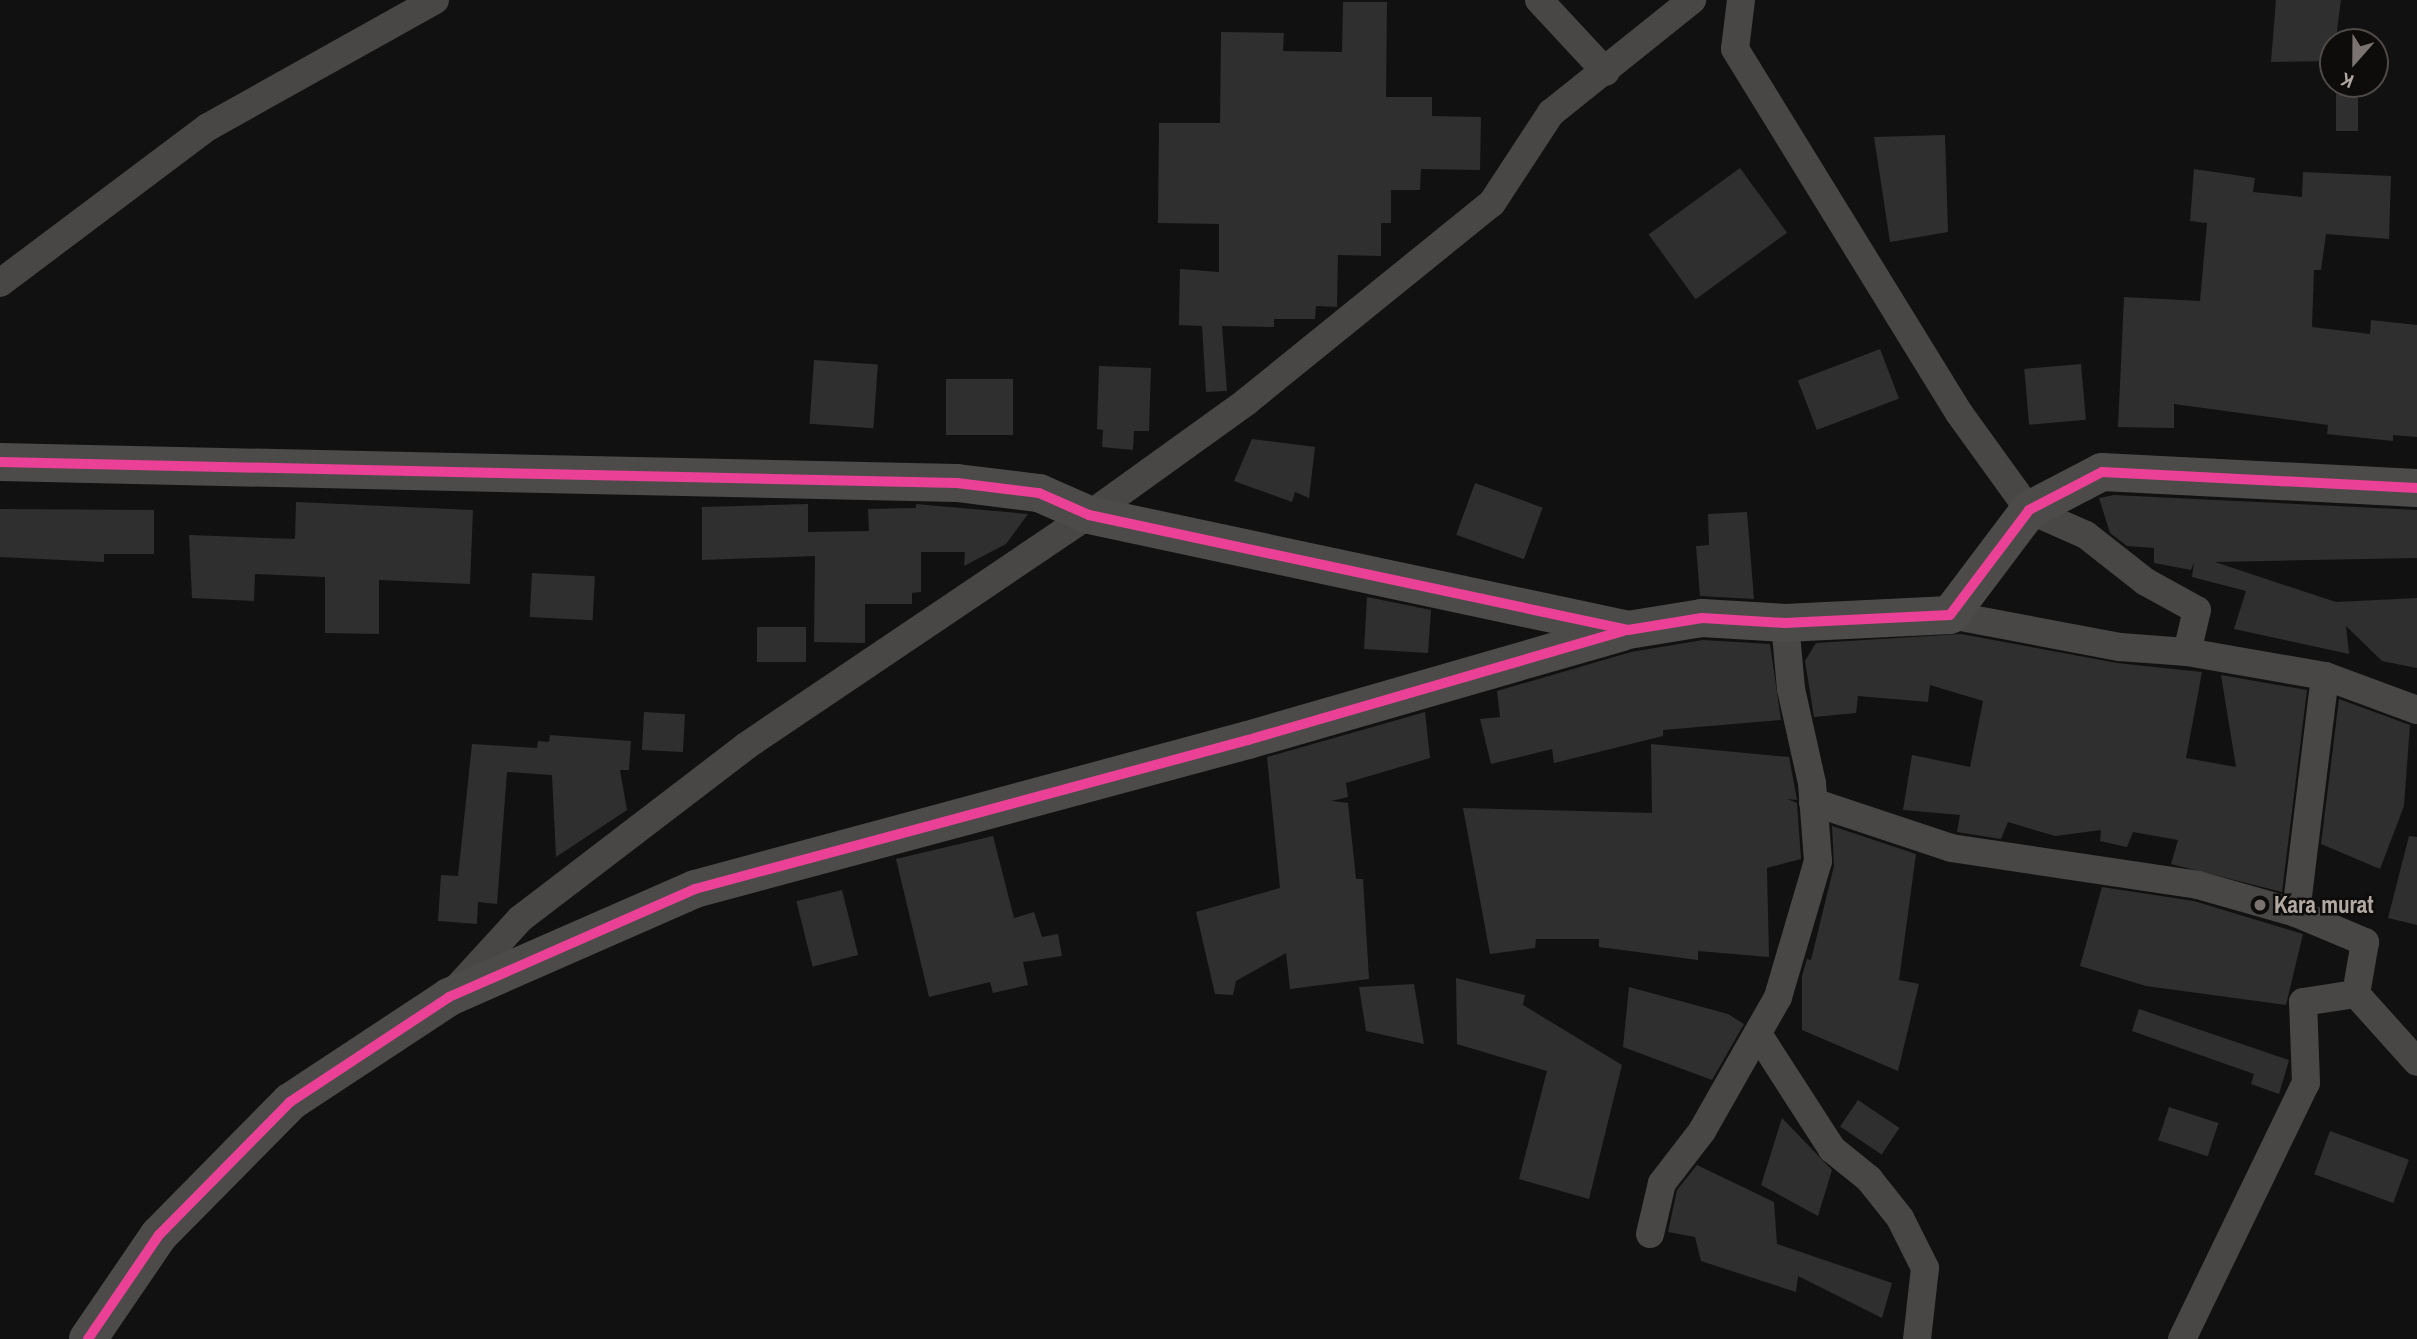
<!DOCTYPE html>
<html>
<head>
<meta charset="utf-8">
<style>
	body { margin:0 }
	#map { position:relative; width:2417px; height:1339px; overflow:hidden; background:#111; font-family:"Archivo Narrow",sans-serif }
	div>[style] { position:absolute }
	.building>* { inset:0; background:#302f2f; transform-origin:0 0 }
	.street>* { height:28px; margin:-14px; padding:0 14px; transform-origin:14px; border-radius:14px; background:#494745 }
	.secondary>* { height:38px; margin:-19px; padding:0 19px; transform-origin:19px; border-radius:19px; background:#4d4b49 }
	.cycleway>* { height:10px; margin:-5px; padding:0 5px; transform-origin:5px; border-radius:5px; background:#ea4096 }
	.dots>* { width:19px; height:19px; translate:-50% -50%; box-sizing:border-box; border:4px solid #0d0c0b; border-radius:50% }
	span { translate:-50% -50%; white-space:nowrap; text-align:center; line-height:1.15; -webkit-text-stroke:5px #0d0c0b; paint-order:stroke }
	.poi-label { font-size:23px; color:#b2a8a2; font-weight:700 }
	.left { translate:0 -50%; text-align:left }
	.north { position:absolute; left:2319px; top:28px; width:70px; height:70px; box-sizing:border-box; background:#0d0c0b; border:2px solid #4f4a47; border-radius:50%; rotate:201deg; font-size:19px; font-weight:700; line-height:28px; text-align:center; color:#b2a8a2 }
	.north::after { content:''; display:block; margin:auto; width:24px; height:32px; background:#7a736f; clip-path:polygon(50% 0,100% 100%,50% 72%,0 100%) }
</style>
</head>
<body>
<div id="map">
	<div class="building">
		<div style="clip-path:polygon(2276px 0,2341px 0,2333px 61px,2271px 62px)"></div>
		<div style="clip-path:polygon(1343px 2px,1387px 2px,1386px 97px,1432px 97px,1432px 116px,1481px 117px,1480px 170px,1421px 169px,1420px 190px,1391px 190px,1391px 223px,1381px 223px,1381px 256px,1338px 255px,1337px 307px,1316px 306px,1315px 319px,1274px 319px,1274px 327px,1222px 326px,1227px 391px,1206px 392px,1202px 326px,1179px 325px,1180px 269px,1219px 272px,1219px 224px,1158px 223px,1159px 123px,1220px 123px,1221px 32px,1284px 33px,1283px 51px,1342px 52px)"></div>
		<div style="left:2336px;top:84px;width:22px;height:47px"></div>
		<div style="clip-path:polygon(1945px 135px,1948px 232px,1890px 242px,1874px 137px)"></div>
		<div style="left:1740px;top:168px;width:80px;height:113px;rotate:54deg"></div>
		<div style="clip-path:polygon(2194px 169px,2255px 178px,2253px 192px,2302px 197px,2303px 172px,2391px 176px,2389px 239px,2326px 234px,2321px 270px,2314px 270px,2312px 327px,2370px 334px,2371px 320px,2417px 325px,2417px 437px,2393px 435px,2393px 441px,2327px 434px,2328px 425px,2174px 404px,2174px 428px,2118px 427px,2124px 297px,2200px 301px,2207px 223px,2190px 221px)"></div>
		<div style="left:1880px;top:349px;width:53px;height:88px;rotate:69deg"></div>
		<div style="left:814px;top:360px;width:64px;height:64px;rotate:4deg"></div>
		<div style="left:2081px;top:364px;width:56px;height:57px;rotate:85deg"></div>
		<div style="clip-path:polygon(1099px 366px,1151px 368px,1149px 431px,1134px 431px,1133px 450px,1102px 447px,1103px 430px,1097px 429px)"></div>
		<div style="left:946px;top:379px;width:67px;height:56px"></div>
		<div style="clip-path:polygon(1252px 439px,1315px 447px,1309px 498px,1295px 492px,1292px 502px,1234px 481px)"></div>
		<div style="left:1475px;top:483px;width:72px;height:55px;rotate:20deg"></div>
		<div style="clip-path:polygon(2114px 495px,2417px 510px,2417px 558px,2215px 562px,2336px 602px,2417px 598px,2417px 668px,2382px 661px,2346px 626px,2349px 654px,2234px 629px,2246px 591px,2192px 577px,2194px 562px,2191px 570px,2154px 563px,2154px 548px,2127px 546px,2110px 533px,2099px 498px)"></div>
		<div style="clip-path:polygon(296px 502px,473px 510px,470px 584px,379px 580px,379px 634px,325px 633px,325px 577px,255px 574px,254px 601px,192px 598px,189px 535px,295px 539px)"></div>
		<div style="clip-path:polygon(808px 504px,808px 532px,869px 531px,868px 509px,916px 508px,916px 504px,1028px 514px,1006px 544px,964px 566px,965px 552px,921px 552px,921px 592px,912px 593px,912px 604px,865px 604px,865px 643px,814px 642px,815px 556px,702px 560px,702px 507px)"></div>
		<div style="clip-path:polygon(0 509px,154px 510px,154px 554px,104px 554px,104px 562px,0 557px)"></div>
		<div style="clip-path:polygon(1747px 512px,1754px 599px,1700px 596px,1696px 546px,1709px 545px,1708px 514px)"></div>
		<div style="left:532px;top:573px;width:63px;height:44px;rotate:3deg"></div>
		<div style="clip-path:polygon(1367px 597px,1431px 610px,1428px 653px,1364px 649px)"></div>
		<div style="left:806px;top:627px;width:35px;height:49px;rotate:90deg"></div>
		<div style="clip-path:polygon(1961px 634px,2117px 663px,2202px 672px,2186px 758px,2236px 767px,2221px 675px,2307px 690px,2282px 892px,2171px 864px,2178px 840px,2133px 832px,2127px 847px,2100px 841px,2101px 830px,2055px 836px,2008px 822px,2001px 839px,1957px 832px,1960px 815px,1903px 810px,1912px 755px,1970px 767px,1983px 701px,1930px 685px,1928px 702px,1858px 696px,1856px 713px,1814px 717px,1805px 661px,1816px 643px)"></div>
		<div style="clip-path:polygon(1703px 640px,1770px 644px,1781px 720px,1663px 730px,1663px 736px,1554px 763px,1552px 749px,1491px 764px,1480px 719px,1500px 717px,1497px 691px,1631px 652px)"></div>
		<div style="clip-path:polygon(2339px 699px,2410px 725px,2404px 806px,2380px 869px,2321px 844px)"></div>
		<div style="left:644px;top:712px;width:41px;height:38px;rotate:3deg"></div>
		<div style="clip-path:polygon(1425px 712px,1430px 758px,1346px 783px,1348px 797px,1331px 801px,1348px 803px,1356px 879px,1363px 879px,1369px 979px,1290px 989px,1286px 953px,1236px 981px,1233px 995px,1215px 994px,1196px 912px,1280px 888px,1267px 757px)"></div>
		<div style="clip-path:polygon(550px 735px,631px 741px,629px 770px,620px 770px,627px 810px,556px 857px,552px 775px,507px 772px,497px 904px,478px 902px,477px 924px,438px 921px,441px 875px,458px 876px,472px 744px,537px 748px,538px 741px,549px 742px)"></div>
		<div style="clip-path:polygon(1651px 744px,1789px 757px,1797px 800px,1787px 799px,1797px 803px,1801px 859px,1767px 868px,1769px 957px,1698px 951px,1698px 960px,1599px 947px,1599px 939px,1536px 939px,1535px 948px,1490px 954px,1463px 808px,1652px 813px)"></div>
		<div style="clip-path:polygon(1832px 826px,1916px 854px,1899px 980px,1919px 984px,1898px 1071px,1802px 1030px,1802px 976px,1807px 959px,1811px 960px,1834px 866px)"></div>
		<div style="clip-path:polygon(993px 836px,1014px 918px,1034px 912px,1042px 937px,1058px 934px,1062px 956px,1023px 962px,1028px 985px,993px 993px,990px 982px,929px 997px,896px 859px)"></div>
		<div style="clip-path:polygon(2409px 836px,2417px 837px,2417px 925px,2388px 918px)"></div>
		<div style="clip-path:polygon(2102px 887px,2194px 901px,2303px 934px,2286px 1005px,2146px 986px,2080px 966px)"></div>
		<div style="left:842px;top:890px;width:67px;height:47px;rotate:76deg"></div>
		<div style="clip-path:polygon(1456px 978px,1525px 995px,1523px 1005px,1622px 1065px,1589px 1199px,1519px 1179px,1547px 1071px,1457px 1044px)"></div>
		<div style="clip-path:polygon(1414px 984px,1424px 1044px,1366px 1031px,1359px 987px)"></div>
		<div style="clip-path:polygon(1629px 987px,1728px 1014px,1744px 1024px,1712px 1080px,1623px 1047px)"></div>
		<div style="clip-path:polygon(2139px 1009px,2289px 1060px,2279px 1094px,2251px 1084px,2254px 1074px,2132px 1031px)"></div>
		<div style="left:1858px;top:1100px;width:50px;height:32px;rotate:34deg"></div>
		<div style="left:2169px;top:1107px;width:52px;height:35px;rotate:18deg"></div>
		<div style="clip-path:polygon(1782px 1118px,1832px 1170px,1818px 1216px,1761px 1185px)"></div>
		<div style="left:2330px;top:1131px;width:84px;height:46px;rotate:20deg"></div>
		<div style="clip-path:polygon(1697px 1165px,1774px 1202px,1777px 1244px,1892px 1283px,1882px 1318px,1798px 1276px,1796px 1292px,1701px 1261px,1695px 1237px,1668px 1232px,1677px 1190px)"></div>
	</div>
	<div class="street">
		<div style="left:1539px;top:0;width:98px;rotate:47.1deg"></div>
		<div style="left:1741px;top:0;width:49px;rotate:97deg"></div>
		<div style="left:1735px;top:49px;width:427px;rotate:58.4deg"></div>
		<div style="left:1959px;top:413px;width:120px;rotate:54.2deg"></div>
		<div style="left:2029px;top:510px;width:62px;rotate:23.7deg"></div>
		<div style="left:2086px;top:535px;width:76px;rotate:38.1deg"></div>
		<div style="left:2146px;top:582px;width:58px;rotate:28.8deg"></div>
		<div style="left:2197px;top:610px;width:43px;rotate:103.4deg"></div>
		<div style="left:2187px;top:652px;width:140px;rotate:9.9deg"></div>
		<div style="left:2325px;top:676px;width:239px;rotate:97deg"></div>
		<div style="left:2296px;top:913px;width:75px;rotate:22.8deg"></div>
		<div style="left:2365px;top:942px;width:53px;rotate:99.8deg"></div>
		<div style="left:2356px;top:994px;width:91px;rotate:48.1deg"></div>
		<div style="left:0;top:283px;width:260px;rotate:-36.9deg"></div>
		<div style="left:208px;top:127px;width:260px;rotate:-29.2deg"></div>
		<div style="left:1950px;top:615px;width:173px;rotate:10.7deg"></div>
		<div style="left:2120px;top:647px;width:67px;rotate:4.3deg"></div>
		<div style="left:2325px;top:676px;width:98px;rotate:20.3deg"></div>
		<div style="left:1813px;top:802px;width:145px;rotate:18.4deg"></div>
		<div style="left:1951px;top:848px;width:250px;rotate:8.5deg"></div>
		<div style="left:2198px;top:885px;width:102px;rotate:15.9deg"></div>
		<div style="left:457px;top:988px;width:93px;rotate:-47.6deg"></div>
		<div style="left:520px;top:919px;width:285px;rotate:-37.4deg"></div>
		<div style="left:746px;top:746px;width:414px;rotate:-34deg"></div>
		<div style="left:1089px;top:515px;width:193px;rotate:-35.7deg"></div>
		<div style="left:1246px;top:402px;width:316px;rotate:-39deg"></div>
		<div style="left:1492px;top:203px;width:108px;rotate:-56.8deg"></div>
		<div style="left:1551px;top:113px;width:181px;rotate:-38.7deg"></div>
		<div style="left:1758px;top:1034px;width:137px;rotate:57.2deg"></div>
		<div style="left:1832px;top:1149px;width:48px;rotate:39deg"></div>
		<div style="left:1869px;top:1179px;width:50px;rotate:51.5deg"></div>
		<div style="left:1900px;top:1218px;width:56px;rotate:63.4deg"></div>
		<div style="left:1925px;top:1268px;width:71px;rotate:96.4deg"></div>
		<div style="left:1650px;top:1234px;width:52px;rotate:-76.8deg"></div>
		<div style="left:1662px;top:1183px;width:66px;rotate:-52.4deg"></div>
		<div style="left:1702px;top:1131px;width:154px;rotate:-60.4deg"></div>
		<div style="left:1778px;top:997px;width:142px;rotate:-73.6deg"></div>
		<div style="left:1818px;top:861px;width:78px;rotate:-94.4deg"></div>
		<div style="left:1812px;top:783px;width:96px;rotate:-102.6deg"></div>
		<div style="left:1791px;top:689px;width:66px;rotate:-95.2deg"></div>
		<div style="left:2182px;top:1339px;width:284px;rotate:-64.2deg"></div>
		<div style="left:2306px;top:1083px;width:81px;rotate:-92.1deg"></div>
		<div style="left:2303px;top:1002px;width:54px;rotate:-8.6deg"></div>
	</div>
	<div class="secondary">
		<div style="left:0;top:462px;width:957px;rotate:1.26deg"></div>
		<div style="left:957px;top:483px;width:83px;rotate:7deg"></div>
		<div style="left:1039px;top:493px;width:55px;rotate:23.7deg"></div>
		<div style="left:1089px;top:515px;width:551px;rotate:12.04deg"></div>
		<div style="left:1628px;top:630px;width:75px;rotate:-9.2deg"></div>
		<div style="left:1702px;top:618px;width:83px;rotate:3.4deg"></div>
		<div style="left:1785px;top:623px;width:165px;rotate:-2.8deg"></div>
		<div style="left:1950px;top:615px;width:131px;rotate:-53deg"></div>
		<div style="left:2029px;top:510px;width:82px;rotate:-27.5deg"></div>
		<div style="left:2102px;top:472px;width:315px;rotate:2.9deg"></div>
		<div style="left:88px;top:1339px;width:126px;rotate:-55.7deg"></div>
		<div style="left:159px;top:1235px;width:187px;rotate:-45.4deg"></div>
		<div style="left:290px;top:1102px;width:191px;rotate:-33.4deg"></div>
		<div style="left:449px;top:997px;width:269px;rotate:-23.7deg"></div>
		<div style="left:695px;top:889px;width:573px;rotate:-15.08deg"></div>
		<div style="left:1248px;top:740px;width:389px;rotate:-16.1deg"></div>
	</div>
	<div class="cycleway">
		<div style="left:0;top:462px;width:957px;rotate:1.26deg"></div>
		<div style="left:957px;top:483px;width:83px;rotate:7deg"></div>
		<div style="left:1039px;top:493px;width:55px;rotate:23.7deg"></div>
		<div style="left:1089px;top:515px;width:551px;rotate:12.04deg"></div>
		<div style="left:1628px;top:630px;width:75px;rotate:-9.2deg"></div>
		<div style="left:1702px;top:618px;width:83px;rotate:3.4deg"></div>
		<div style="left:1785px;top:623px;width:165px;rotate:-2.8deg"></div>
		<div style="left:1950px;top:615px;width:131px;rotate:-53deg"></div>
		<div style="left:2029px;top:510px;width:82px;rotate:-27.5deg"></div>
		<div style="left:2102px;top:472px;width:315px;rotate:2.9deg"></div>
		<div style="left:88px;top:1339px;width:126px;rotate:-55.7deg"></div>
		<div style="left:159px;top:1235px;width:187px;rotate:-45.4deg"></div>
		<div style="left:290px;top:1102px;width:191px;rotate:-33.4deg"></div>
		<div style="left:449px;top:997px;width:269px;rotate:-23.7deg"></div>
		<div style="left:695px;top:889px;width:573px;rotate:-15.08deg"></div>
		<div style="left:1248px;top:740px;width:391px;rotate:-16.2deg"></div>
	</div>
	<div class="dots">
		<div style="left:2260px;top:905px;background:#7a736f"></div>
	</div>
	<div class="poi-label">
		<span class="left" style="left:2274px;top:905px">Kara murat</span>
	</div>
	<div class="north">K</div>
</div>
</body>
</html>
